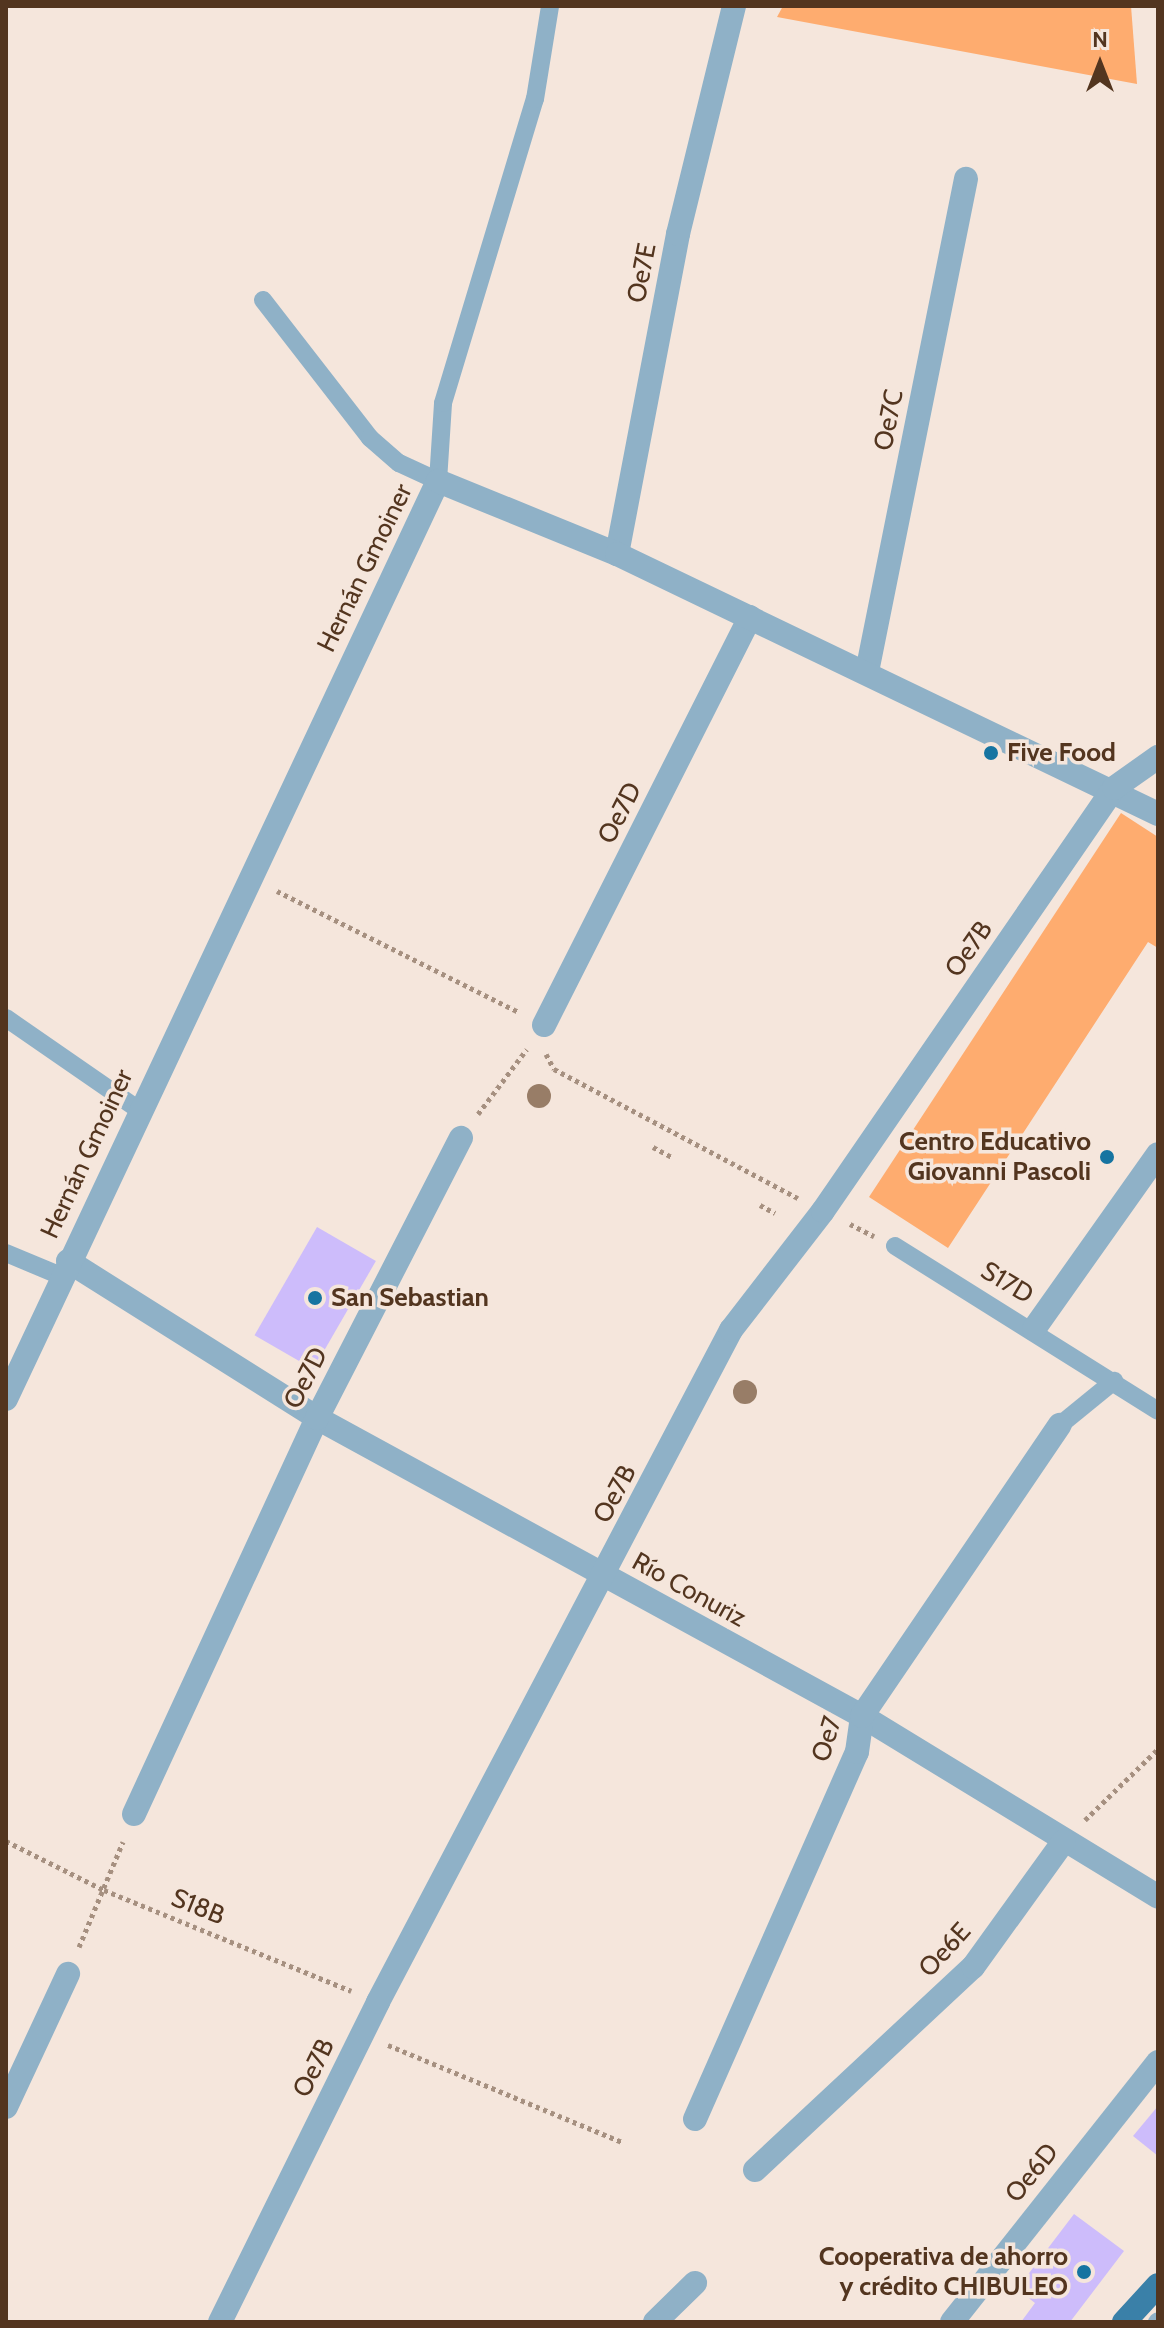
<!DOCTYPE html>
<html>
<head>
<meta charset="utf-8">
<style>
	body { margin:0 }
	#map { position:relative; width:1164px; height:2328px; overflow:hidden; background:#f5e6dc; font-family:Cabin,sans-serif }
	div>[style] { position:absolute }
	.green>* { inset:0; background:#feac6f }
	.building>* { inset:0; background:#cdbcfb; transform-origin:0 0 }
	.path>* { height:5px; margin-top:-2.5px; transform-origin:0; background:repeating-linear-gradient(90deg,#a69080 0 4px,transparent 0 8px) }
	.lane>* { height:18px; margin:-9px; padding:0 9px; transform-origin:9px; border-radius:9px; background:#8fb1c7 }
	.street>* { height:24px; margin:-12px; padding:0 12px; transform-origin:12px; border-radius:12px; background:#8fb1c7 }
	.primary>* { height:24px; margin:-12px; padding:0 12px; transform-origin:12px; border-radius:12px; background:#3a80a8 }
	.trees>* { width:24px; height:24px; margin:-12px; border-radius:50%; background:#987d67 }
	.dots>* { width:22px; height:22px; translate:-50% -50%; box-sizing:border-box; border:4px solid #f5e6dc; border-radius:50% }
	span { translate:-50% -50%; white-space:nowrap; text-align:center; line-height:1.15; -webkit-text-stroke:7px #f5e6dc; paint-order:stroke }
	.street-label { font-size:26px; color:#53351f }
	.poi-label { font-size:26px; color:#53351f; font-weight:700 }
	.left { translate:0 -50%; text-align:left }
	.right { translate:-100% -50%; text-align:right }
	.frame { position:absolute; inset:0; border:8px solid #53351f; pointer-events:none }
	.north { position:absolute; left:1060px; top:24px; width:80px; height:80px; -webkit-text-stroke:6px #f5e6dc; paint-order:stroke; rotate:0deg; font-size:22px; font-weight:700; line-height:32px; text-align:center; color:#53351f }
	.north::after { content:''; display:block; margin:auto; width:28px; height:36px; background:#53351f; clip-path:polygon(50% 0,100% 100%,50% 72%,0 100%) }
</style>
</head>
<body>
<div id="map">
	<div class="green">
		<div style="clip-path:polygon(783px 6px,1131px 6px,1137px 84px,777px 17px)"></div>
		<div style="clip-path:polygon(1121px 813px,1158px 837px,1158px 948px,1148px 942px,948px 1248px,869px 1197px)"></div>
	</div>
	<div class="building">
		<div style="left:317px;top:1227px;width:68px;height:125px;rotate:30deg"></div>
		<div style="clip-path:polygon(1158px 2106px,1158px 2156px,1133px 2136px)"></div>
		<div style="clip-path:polygon(1074px 2214px,1124px 2251px,1070px 2322px,1021px 2322px,1035px 2303px,1017px 2289px)"></div>
	</div>
	<div class="path">
		<div style="left:277px;top:891px;width:271px;rotate:26.6deg"></div>
		<div style="left:546px;top:1054px;width:17px;rotate:62deg"></div>
		<div style="left:554px;top:1069px;width:276px;rotate:27.9deg"></div>
		<div style="left:478px;top:1114px;width:81px;rotate:-53deg"></div>
		<div style="left:653px;top:1147px;width:21px;rotate:28deg"></div>
		<div style="left:760px;top:1205px;width:17px;rotate:28deg"></div>
		<div style="left:850px;top:1224px;width:27px;rotate:27deg"></div>
		<div style="left:1085px;top:1820px;width:102px;rotate:-44.2deg"></div>
		<div style="left:6px;top:1841px;width:110px;rotate:26.6deg"></div>
		<div style="left:104px;top:1890px;width:267px;rotate:22.2deg"></div>
		<div style="left:79px;top:1947px;width:114px;rotate:-67.3deg"></div>
		<div style="left:388px;top:2045px;width:253px;rotate:22.5deg"></div>
	</div>
	<div class="lane">
		<div style="left:263px;top:300px;width:175px;rotate:52.2deg"></div>
		<div style="left:370px;top:438px;width:38px;rotate:41deg"></div>
		<div style="left:399px;top:463px;width:43px;rotate:24.8deg"></div>
		<div style="left:438px;top:481px;width:78px;rotate:-86.3deg"></div>
		<div style="left:443px;top:403px;width:318px;rotate:-73.2deg"></div>
		<div style="left:535px;top:99px;width:94px;rotate:-80.8deg"></div>
		<div style="left:6px;top:1018px;width:162px;rotate:34.7deg"></div>
		<div style="left:895px;top:1246px;width:310px;rotate:32.1deg"></div>
		<div style="left:6px;top:1253px;width:60px;rotate:22.7deg"></div>
		<div style="left:1060px;top:1425px;width:70px;rotate:-39.2deg"></div>
		<div style="left:1157px;top:2322px;width:1px;rotate:-45deg"></div>
	</div>
	<div class="street">
		<div style="left:617px;top:554px;width:326px;rotate:-79.2deg"></div>
		<div style="left:678px;top:234px;width:235px;rotate:-76.2deg"></div>
		<div style="left:867px;top:672px;width:503px;rotate:-78.65deg"></div>
		<div style="left:544px;top:1025px;width:457px;rotate:-63.2deg"></div>
		<div style="left:68px;top:1261px;width:294px;rotate:32.2deg"></div>
		<div style="left:317px;top:1418px;width:621px;rotate:28.67deg"></div>
		<div style="left:862px;top:1716px;width:347px;rotate:31.4deg"></div>
		<div style="left:1034px;top:1329px;width:214px;rotate:-54.7deg"></div>
		<div style="left:6px;top:1399px;width:1015px;rotate:-64.8deg"></div>
		<div style="left:438px;top:481px;width:193px;rotate:22.2deg"></div>
		<div style="left:617px;top:554px;width:600px;rotate:25.67deg"></div>
		<div style="left:134px;top:1814px;width:436px;rotate:-65.2deg"></div>
		<div style="left:317px;top:1418px;width:315px;rotate:-62.8deg"></div>
		<div style="left:6px;top:2107px;width:147px;rotate:-65deg"></div>
		<div style="left:695px;top:2119px;width:401px;rotate:-66.2deg"></div>
		<div style="left:857px;top:1752px;width:36px;rotate:-82deg"></div>
		<div style="left:862px;top:1716px;width:352px;rotate:-55.8deg"></div>
		<div style="left:755px;top:2170px;width:298px;rotate:-43deg"></div>
		<div style="left:973px;top:1967px;width:155px;rotate:-54.2deg"></div>
		<div style="left:220px;top:2322px;width:357px;rotate:-63.7deg"></div>
		<div style="left:378px;top:2002px;width:759px;rotate:-62.29deg"></div>
		<div style="left:731px;top:1330px;width:150px;rotate:-52.3deg"></div>
		<div style="left:823px;top:1211px;width:513px;rotate:-55.47deg"></div>
		<div style="left:1114px;top:788px;width:54px;rotate:-35.2deg"></div>
		<div style="left:655px;top:2322px;width:56px;rotate:-44.3deg"></div>
		<div style="left:952px;top:2322px;width:332px;rotate:-51.6deg"></div>
	</div>
	<div class="primary">
		<div style="left:1124px;top:2322px;width:50px;rotate:-47.4deg"></div>
	</div>
	<div class="trees">
		<div style="left:539px;top:1096px"></div>
		<div style="left:745px;top:1392px"></div>
	</div>
	<div class="dots">
		<div style="left:991px;top:753px;background:#1674a1"></div>
		<div style="left:1107px;top:1157px;background:#1674a1"></div>
		<div style="left:315px;top:1298px;background:#1674a1"></div>
		<div style="left:1084px;top:2272px;background:#1674a1"></div>
	</div>
	<div class="street-label">
		<span style="left:642px;top:273px;rotate:-79deg">Oe7E</span>
		<span style="left:889px;top:420px;rotate:-79deg">Oe7C</span>
		<span style="left:365px;top:568px;rotate:-64deg">Hernán Gmoiner</span>
		<span style="left:620px;top:813px;rotate:-63deg">Oe7D</span>
		<span style="left:969px;top:949px;rotate:-55deg">Oe7B</span>
		<span style="left:87px;top:1154px;rotate:-65deg">Hernán Gmoiner</span>
		<span style="left:1007px;top:1283px;rotate:31deg">S17D</span>
		<span style="left:306px;top:1378px;rotate:-63deg">Oe7D</span>
		<span style="left:615px;top:1494px;rotate:-62deg">Oe7B</span>
		<span style="left:689px;top:1590px;rotate:29deg">Río Conuriz</span>
		<span style="left:827px;top:1739px;rotate:-73deg">Oe7</span>
		<span style="left:198px;top:1907px;rotate:22deg">S18B</span>
		<span style="left:945px;top:1950px;rotate:-48deg">Oe6E</span>
		<span style="left:314px;top:2068px;rotate:-64deg">Oe7B</span>
		<span style="left:1032px;top:2173px;rotate:-51deg">Oe6D</span>
	</div>
	<div class="poi-label">
		<span class="left" style="left:1007px;top:753px">Five Food</span>
		<span class="right" style="left:1091px;top:1157px">Centro Educativo<br>Giovanni Pascoli</span>
		<span class="left" style="left:331px;top:1298px">San Sebastian</span>
		<span class="right" style="left:1068px;top:2272px">Cooperativa de ahorro<br>y crédito CHIBULEO</span>
	</div>
	<div class="frame"></div>
	<div class="north">N</div>
</div>
</body>
</html>
